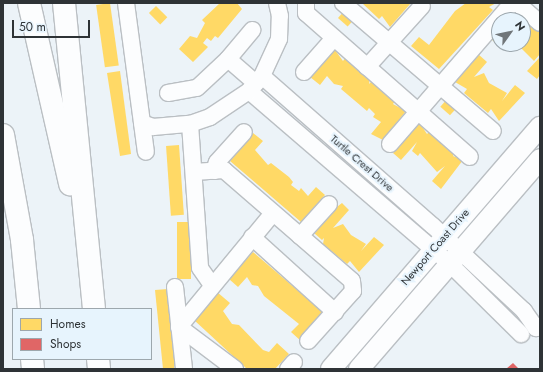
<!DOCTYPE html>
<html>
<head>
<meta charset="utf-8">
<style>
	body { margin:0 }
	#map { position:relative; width:543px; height:372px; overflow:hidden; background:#ecf3f8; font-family:Jost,sans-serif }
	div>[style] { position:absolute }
	.homes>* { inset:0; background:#ffd966; transform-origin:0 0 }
	.shops>* { inset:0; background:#e06666 }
	.roads { filter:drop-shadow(1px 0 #babfc3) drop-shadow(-1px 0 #babfc3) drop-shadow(0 1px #babfc3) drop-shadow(0 -1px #babfc3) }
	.minor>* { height:16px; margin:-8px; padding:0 8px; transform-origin:8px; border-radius:8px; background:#fcfdfe }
	.major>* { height:20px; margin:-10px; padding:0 10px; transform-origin:10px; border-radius:10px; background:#fcfdfe }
	.highway>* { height:22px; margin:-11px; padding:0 11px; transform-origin:11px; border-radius:11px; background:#fcfdfe }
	span { translate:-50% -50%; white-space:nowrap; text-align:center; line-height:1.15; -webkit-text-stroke:4px #e7f4fd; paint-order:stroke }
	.street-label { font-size:11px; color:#2e3336 }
	.frame { position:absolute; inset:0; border:4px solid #2e3336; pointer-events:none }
	.legend { position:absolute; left:12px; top:308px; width:140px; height:52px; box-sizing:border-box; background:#e7f4fd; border:1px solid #9da7ad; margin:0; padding:5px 7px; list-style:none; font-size:12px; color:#2e3336 }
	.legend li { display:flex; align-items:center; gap:8px; height:20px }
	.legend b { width:20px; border:1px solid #9da7ad }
	.north { position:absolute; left:491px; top:12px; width:40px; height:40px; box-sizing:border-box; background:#e7f4fd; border:1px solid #9da7ad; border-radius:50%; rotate:57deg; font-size:11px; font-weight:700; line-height:16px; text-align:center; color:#2e3336 }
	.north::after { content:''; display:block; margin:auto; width:14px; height:18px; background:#70767a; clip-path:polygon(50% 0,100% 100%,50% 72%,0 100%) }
	.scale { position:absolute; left:12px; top:20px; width:78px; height:18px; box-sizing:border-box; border:2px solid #2e3336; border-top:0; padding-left:5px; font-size:12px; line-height:14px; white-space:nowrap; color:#2e3336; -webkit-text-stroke:3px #e7f4fd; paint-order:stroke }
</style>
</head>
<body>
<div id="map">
	<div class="homes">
		<div style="left:110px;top:3px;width:63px;height:14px;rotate:82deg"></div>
		<div style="clip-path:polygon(220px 3px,237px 3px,242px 9px,218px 38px,215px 36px,211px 41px,207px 38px,203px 43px,208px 47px,193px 62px,179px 49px,190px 36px,197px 38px,205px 23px,202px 20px)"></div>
		<div style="clip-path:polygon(362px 3px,411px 3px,390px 27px,382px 16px,379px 19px)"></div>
		<div style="clip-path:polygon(466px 3px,496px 3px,489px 7px,493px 10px,439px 69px,411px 46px,419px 37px,429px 45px,455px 11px)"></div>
		<div style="left:156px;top:6px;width:16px;height:10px;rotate:45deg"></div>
		<div style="left:346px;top:9px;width:13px;height:12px;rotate:42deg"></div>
		<div style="clip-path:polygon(516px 12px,522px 20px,506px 20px,510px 19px)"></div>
		<div style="clip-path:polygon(527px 19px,540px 33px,540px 54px,534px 61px,517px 44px,523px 44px,523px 23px)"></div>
		<div style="clip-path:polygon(498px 30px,499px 44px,502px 44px,500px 47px,490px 38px)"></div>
		<div style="clip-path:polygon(335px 50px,343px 61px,346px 57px,370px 78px,369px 84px,373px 80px,396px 100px,393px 104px,406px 111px,383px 140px,371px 134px,381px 122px,373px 117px,375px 114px,369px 108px,367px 111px,341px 89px,343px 86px,334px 84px,327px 76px,320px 85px,310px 77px)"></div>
		<div style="clip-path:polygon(478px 54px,487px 62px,474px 77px,484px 73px,489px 83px,507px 93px,502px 101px,515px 85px,525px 93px,499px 121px,491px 109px,488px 113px,464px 93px,467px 89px,455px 82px)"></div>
		<div style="clip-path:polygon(540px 57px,540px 75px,537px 79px,527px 71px)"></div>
		<div style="clip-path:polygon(120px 71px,131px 154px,120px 156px,107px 73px)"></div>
		<div style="left:449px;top:97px;width:13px;height:13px;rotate:42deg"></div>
		<div style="clip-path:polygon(419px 122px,427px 134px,431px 130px,455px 150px,453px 156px,463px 160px,441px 189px,432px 181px,445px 166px,437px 172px,420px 153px,418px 156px,412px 151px,417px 142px,401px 160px,393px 153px)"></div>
		<div style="clip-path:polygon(253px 133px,263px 141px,255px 150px,268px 165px,271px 163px,289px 177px,293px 182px,291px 185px,299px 191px,301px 188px,308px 196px,316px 187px,325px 195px,301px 222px,230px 161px)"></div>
		<div style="left:179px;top:145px;width:70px;height:13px;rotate:86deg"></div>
		<div style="clip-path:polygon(342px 203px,349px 210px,333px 228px,343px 224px,351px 235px,366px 244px,361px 251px,374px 237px,384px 245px,359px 272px,350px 261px,347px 264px,323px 244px,324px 238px,322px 240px,314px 233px,329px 213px)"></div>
		<div style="left:177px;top:222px;width:14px;height:57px"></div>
		<div style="clip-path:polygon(253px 252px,324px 313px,301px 341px,291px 332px,299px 324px,264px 296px,258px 286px,252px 285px,247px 277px,238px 287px,229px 279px)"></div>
		<div style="clip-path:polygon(168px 289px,175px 358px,174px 369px,163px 369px,155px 290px)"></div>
		<div style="clip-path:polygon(217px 292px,230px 303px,223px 311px,232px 324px,239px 325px,263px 350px,269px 352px,277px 343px,289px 354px,275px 369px,247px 369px,194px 320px)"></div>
	</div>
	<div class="shops">
		<div style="clip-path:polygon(513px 363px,519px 369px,506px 369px)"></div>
	</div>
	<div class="roads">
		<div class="minor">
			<div style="left:126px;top:3px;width:150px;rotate:82.4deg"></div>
			<div style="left:306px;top:3px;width:10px;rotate:90deg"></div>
			<div style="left:306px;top:13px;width:218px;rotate:41.3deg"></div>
			<div style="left:343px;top:3px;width:197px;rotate:40.5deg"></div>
			<div style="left:517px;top:3px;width:30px;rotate:41deg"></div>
			<div style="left:228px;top:59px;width:38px;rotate:-50deg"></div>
			<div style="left:367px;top:67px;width:82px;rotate:-48deg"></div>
			<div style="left:304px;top:72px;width:45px;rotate:-48.6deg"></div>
			<div style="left:262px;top:76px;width:227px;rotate:41.3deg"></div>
			<div style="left:433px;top:226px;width:125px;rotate:43deg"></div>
			<div style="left:524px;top:311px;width:21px;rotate:55deg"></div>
			<div style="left:536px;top:328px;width:4px;rotate:-27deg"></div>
			<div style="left:249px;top:91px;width:265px;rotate:40.7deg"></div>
			<div style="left:450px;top:264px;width:100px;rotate:44.6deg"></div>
			<div style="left:168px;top:93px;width:29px;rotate:-10deg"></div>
			<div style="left:197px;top:88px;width:42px;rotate:-43.1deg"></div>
			<div style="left:228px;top:59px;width:37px;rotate:41deg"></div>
			<div style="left:142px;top:123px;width:12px;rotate:20deg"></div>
			<div style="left:153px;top:127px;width:37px;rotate:-5deg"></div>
			<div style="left:190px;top:124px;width:21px;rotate:-19deg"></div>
			<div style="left:210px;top:117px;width:47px;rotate:-33.7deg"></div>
			<div style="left:249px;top:91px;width:20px;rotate:-49deg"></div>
			<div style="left:262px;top:76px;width:41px;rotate:-65.3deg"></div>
			<div style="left:279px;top:39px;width:23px;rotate:-88deg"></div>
			<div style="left:280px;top:16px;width:13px;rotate:-103deg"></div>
			<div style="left:190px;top:124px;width:144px;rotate:86deg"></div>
			<div style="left:200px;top:268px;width:21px;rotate:55deg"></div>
			<div style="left:390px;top:144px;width:186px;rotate:-49.1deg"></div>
			<div style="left:214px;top:171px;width:9px;rotate:-72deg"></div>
			<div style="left:217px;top:162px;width:40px;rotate:-48deg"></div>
			<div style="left:194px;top:172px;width:30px;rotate:-4deg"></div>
			<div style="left:224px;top:170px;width:169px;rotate:40.9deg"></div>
			<div style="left:352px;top:281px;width:10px;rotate:84deg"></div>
			<div style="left:353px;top:291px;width:67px;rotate:132deg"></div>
			<div style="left:300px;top:236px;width:43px;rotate:-47.8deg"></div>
			<div style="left:252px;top:237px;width:112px;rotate:42.1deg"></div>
			<div style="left:175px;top:287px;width:82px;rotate:83.7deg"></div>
			<div style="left:235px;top:369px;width:70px;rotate:-143.1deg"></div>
			<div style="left:179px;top:327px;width:148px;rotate:-50.5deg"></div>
			<div style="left:288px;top:369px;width:9px;rotate:-49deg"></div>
		</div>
		<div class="major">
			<div style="left:331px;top:369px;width:320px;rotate:-49.2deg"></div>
			<div style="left:359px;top:369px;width:277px;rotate:-49.2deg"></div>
		</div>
		<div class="highway">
			<div style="left:29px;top:3px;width:186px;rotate:77.2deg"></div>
			<div style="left:64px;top:3px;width:307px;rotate:84.4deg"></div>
			<div style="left:3px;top:135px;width:107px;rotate:79.7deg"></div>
			<div style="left:22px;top:240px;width:69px;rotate:84.2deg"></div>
			<div style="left:32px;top:359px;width:10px;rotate:84deg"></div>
			<div style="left:98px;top:359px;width:10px;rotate:84deg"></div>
		</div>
	</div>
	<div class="street-label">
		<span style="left:362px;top:163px;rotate:41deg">Turtle Crest Drive</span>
		<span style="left:435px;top:247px;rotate:-49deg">Newport Coast Drive</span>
	</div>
	<div class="frame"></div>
	<ul class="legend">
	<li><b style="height:11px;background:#ffd966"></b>Homes</li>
	<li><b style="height:11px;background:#e06666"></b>Shops</li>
	</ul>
	<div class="north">N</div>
	<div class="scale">50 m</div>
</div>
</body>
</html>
